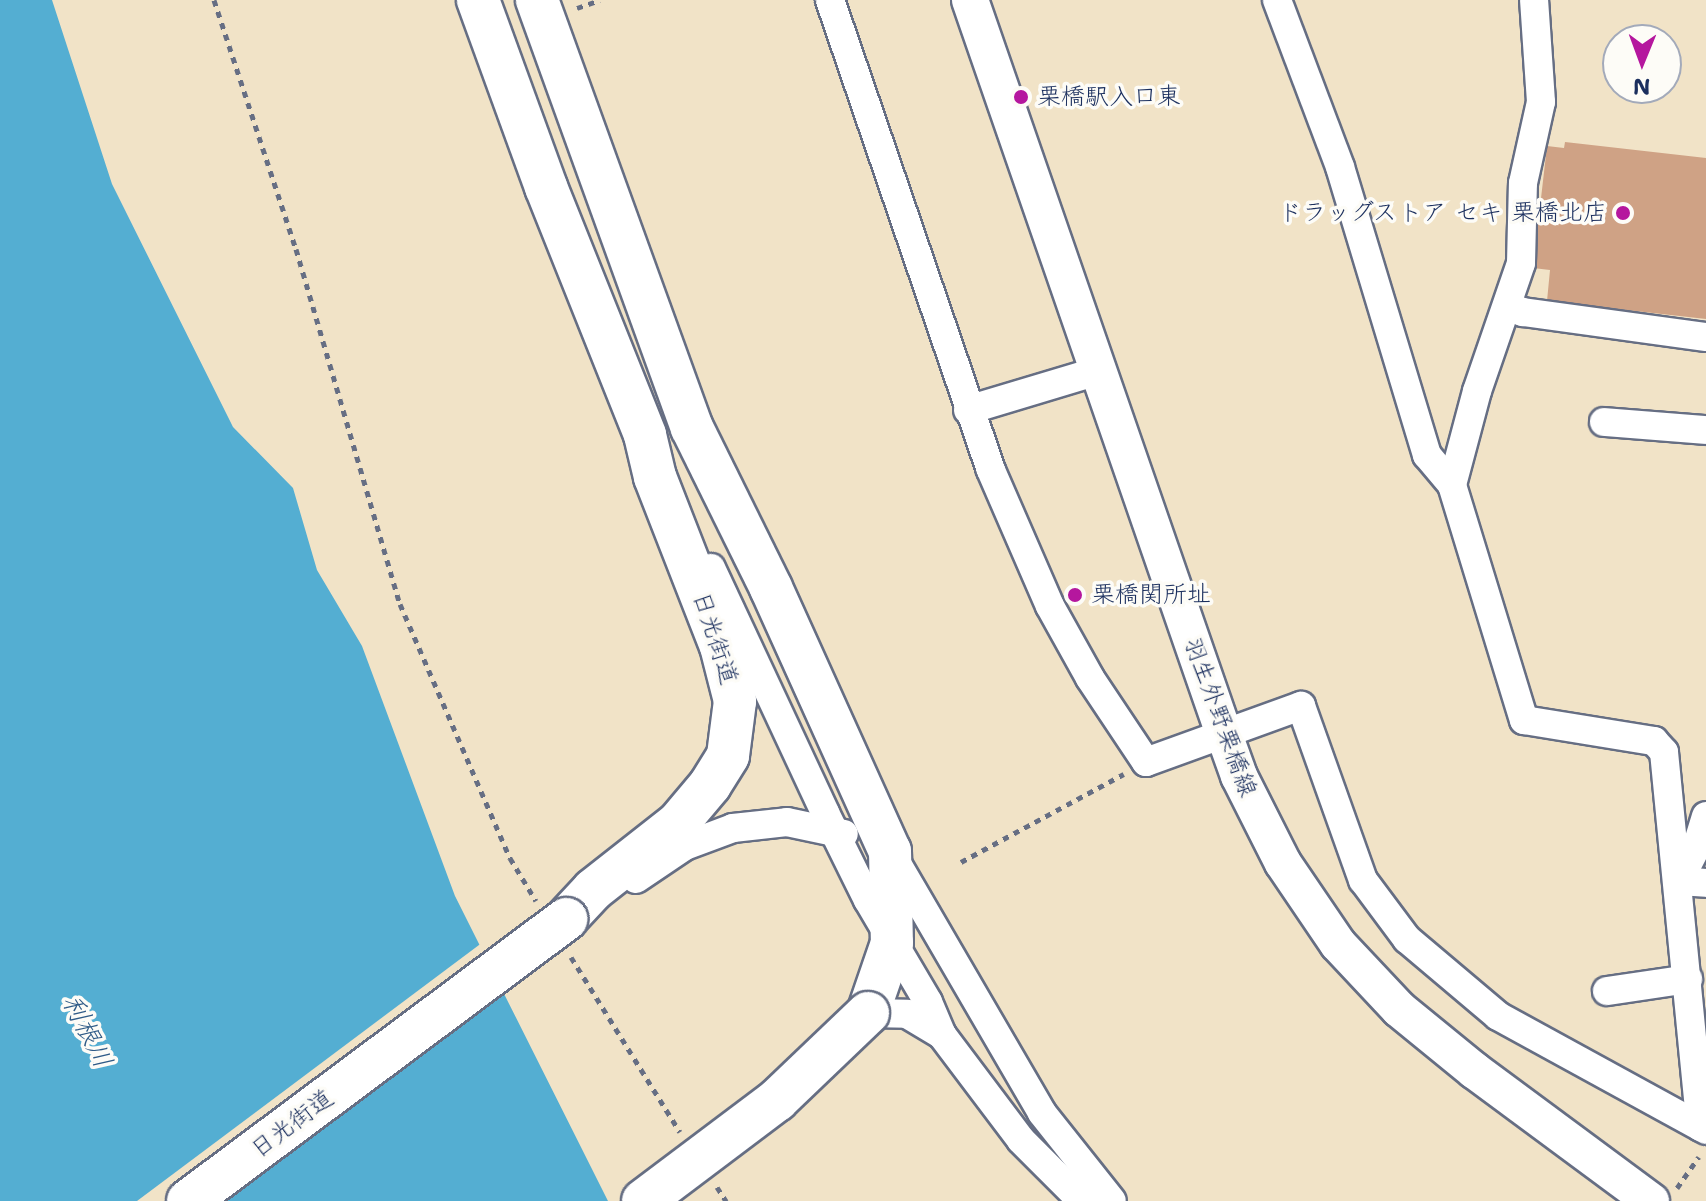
<!DOCTYPE html>
<html>
<head>
<meta charset="utf-8">
<style>
	body { margin:0 }
	#map { position:relative; width:1706px; height:1201px; overflow:hidden; background:#f1e3c7; font-family:"Shantell Sans","Klee One",sans-serif }
	div>[style] { position:absolute }
	.water>* { inset:0; background:#54aed2 }
	.pier>* { inset:0; background:#f1e3c7 }
	.building>* { inset:0; background:#cfa285 }
	.path>* { height:5px; margin-top:-2.5px; transform-origin:0; background:repeating-linear-gradient(90deg,#666e83 0 6px,transparent 0 12px) }
	.roads { filter:drop-shadow(2px 0 #666e83) drop-shadow(-2px 0 #666e83) drop-shadow(0 2px #666e83) drop-shadow(0 -2px #666e83) }
	.minor>* { height:28px; margin:-14px; padding:0 14px; transform-origin:14px; border-radius:14px; background:#fff }
	.major>* { height:36px; margin:-18px; padding:0 18px; transform-origin:18px; border-radius:18px; background:#fff }
	.highway>* { height:42px; margin:-21px; padding:0 21px; transform-origin:21px; border-radius:21px; background:#fff }
	.bridges { filter:drop-shadow(2px 0 #666e83) drop-shadow(-2px 0 #666e83) drop-shadow(0 2px #666e83) drop-shadow(0 -2px #666e83) }
	.highway-bridge>* { height:42px; margin:-21px; padding:0 21px; transform-origin:21px; border-radius:21px; background:#fff }
	.dots>* { width:22px; height:22px; translate:-50% -50%; box-sizing:border-box; border:4px solid #fdfcf7; border-radius:50% }
	span { translate:-50% -50%; white-space:nowrap; text-align:center; line-height:1.15; -webkit-text-stroke:7px #fdfcf7; paint-order:stroke }
	.poi-label { font-size:24px; color:#1b2f5e }
	.left { translate:0 -50%; text-align:left }
	.right { translate:-100% -50%; text-align:right }
	.street-label { font-size:24px; color:#1b2f5e }
	.water-label { font-size:26px; color:#2f5b87; font-style:italic }
	.north { position:absolute; left:1602px; top:24px; width:80px; height:80px; box-sizing:border-box; background:#fdfcf7; border:2px solid #a3aaba; border-radius:50%; rotate:181deg; font-size:22px; font-weight:700; line-height:32px; text-align:center; color:#1b2f5e }
	.north::after { content:''; display:block; margin:auto; width:28px; height:36px; background:#b5179e; clip-path:polygon(50% 0,100% 100%,50% 72%,0 100%) }
</style>
</head>
<body>
<div id="map">
	<div class="water">
		<div style="clip-path:polygon(0 0,52px 0,112px 184px,233px 427px,293px 488px,317px 570px,362px 646px,455px 896px,608px 1201px,0 1201px)"></div>
	</div>
	<div class="pier">
		<div style="clip-path:polygon(483px 942px,506px 988px,221px 1201px,137px 1201px)"></div>
	</div>
	<div class="building">
		<div style="clip-path:polygon(1565px 142px,1706px 158px,1706px 319px,1547px 301px,1550px 270px,1533px 268px,1547px 146px,1564px 148px)"></div>
	</div>
	<div class="path">
		<div style="left:214px;top:0;width:262px;rotate:71.8deg"></div>
		<div style="left:296px;top:249px;width:370px;rotate:73.7deg"></div>
		<div style="left:400px;top:604px;width:277px;rotate:66.6deg"></div>
		<div style="left:510px;top:858px;width:50px;rotate:58.8deg"></div>
		<div style="left:577px;top:8px;width:24px;rotate:-19deg"></div>
		<div style="left:961px;top:862px;width:185px;rotate:-28.4deg"></div>
		<div style="left:571px;top:957px;width:206px;rotate:58.1deg"></div>
		<div style="left:717px;top:1187px;width:17px;rotate:57deg"></div>
		<div style="left:1677px;top:1188px;width:38px;rotate:-55deg"></div>
	</div>
	<div class="roads">
		<div class="minor">
			<div style="left:830px;top:0;width:495px;rotate:71.1deg"></div>
			<div style="left:990px;top:468px;width:150px;rotate:66.5deg"></div>
			<div style="left:1050px;top:606px;width:82px;rotate:60.9deg"></div>
			<div style="left:1090px;top:678px;width:101px;rotate:56.3deg"></div>
			<div style="left:1146px;top:762px;width:165px;rotate:-19.9deg"></div>
			<div style="left:1301px;top:706px;width:185px;rotate:70.4deg"></div>
			<div style="left:1363px;top:880px;width:74px;rotate:53.3deg"></div>
			<div style="left:1407px;top:939px;width:119px;rotate:40.2deg"></div>
			<div style="left:1498px;top:1016px;width:237px;rotate:28.7deg"></div>
			<div style="left:1277px;top:0;width:178px;rotate:69.3deg"></div>
			<div style="left:1340px;top:167px;width:301px;rotate:73.2deg"></div>
			<div style="left:1427px;top:455px;width:39px;rotate:50deg"></div>
			<div style="left:1452px;top:485px;width:246px;rotate:73deg"></div>
			<div style="left:1524px;top:720px;width:132px;rotate:9.2deg"></div>
			<div style="left:1654px;top:741px;width:15px;rotate:48deg"></div>
			<div style="left:1664px;top:752px;width:377px;rotate:84.4deg"></div>
			<div style="left:1507px;top:306px;width:17px;rotate:21deg"></div>
			<div style="left:1523px;top:312px;width:185px;rotate:7.8deg"></div>
			<div style="left:968px;top:410px;width:136px;rotate:-16.7deg"></div>
			<div style="left:1604px;top:422px;width:102px;rotate:4.5deg"></div>
			<div style="left:1452px;top:485px;width:97px;rotate:-75.1deg"></div>
			<div style="left:1477px;top:391px;width:135px;rotate:-71deg"></div>
			<div style="left:1521px;top:263px;width:80px;rotate:-88.6deg"></div>
			<div style="left:1523px;top:183px;width:83px;rotate:-77.5deg"></div>
			<div style="left:1541px;top:102px;width:102px;rotate:-93.9deg"></div>
			<div style="left:711px;top:568px;width:270px;rotate:65deg"></div>
			<div style="left:825px;top:813px;width:97px;rotate:63.7deg"></div>
			<div style="left:868px;top:900px;width:118px;rotate:59.5deg"></div>
			<div style="left:928px;top:1002px;width:36px;rotate:67deg"></div>
			<div style="left:942px;top:1035px;width:131px;rotate:53deg"></div>
			<div style="left:1021px;top:1140px;width:86px;rotate:45deg"></div>
			<div style="left:1706px;top:816px;width:31px;rotate:107deg"></div>
			<div style="left:1697px;top:846px;width:39px;rotate:117deg"></div>
			<div style="left:1679px;top:881px;width:27px;rotate:4deg"></div>
			<div style="left:892px;top:855px;width:298px;rotate:59.8deg"></div>
			<div style="left:1042px;top:1113px;width:112px;rotate:51.5deg"></div>
			<div style="left:636px;top:879px;width:59px;rotate:-34deg"></div>
			<div style="left:685px;top:846px;width:51px;rotate:-20.6deg"></div>
			<div style="left:733px;top:828px;width:54px;rotate:-6.3deg"></div>
			<div style="left:787px;top:822px;width:58px;rotate:11.9deg"></div>
			<div style="left:1607px;top:991px;width:82px;rotate:-8.4deg"></div>
			<div style="left:868px;top:1013px;width:39px;rotate:1deg"></div>
			<div style="left:907px;top:1014px;width:41px;rotate:31deg"></div>
		</div>
		<div class="major">
			<div style="left:970px;top:0;width:777px;rotate:70.91deg"></div>
			<div style="left:1224px;top:734px;width:45px;rotate:70.3deg"></div>
			<div style="left:1239px;top:776px;width:97px;rotate:63.2deg"></div>
			<div style="left:1283px;top:863px;width:98px;rotate:55.8deg"></div>
			<div style="left:1338px;top:944px;width:89px;rotate:46.8deg"></div>
			<div style="left:1399px;top:1009px;width:98px;rotate:39.2deg"></div>
			<div style="left:1475px;top:1071px;width:219px;rotate:36.5deg"></div>
		</div>
		<div class="highway">
			<div style="left:478px;top:0;width:199px;rotate:70deg"></div>
			<div style="left:546px;top:187px;width:267px;rotate:68.2deg"></div>
			<div style="left:645px;top:435px;width:43px;rotate:76.6deg"></div>
			<div style="left:655px;top:477px;width:181px;rotate:68.7deg"></div>
			<div style="left:721px;top:646px;width:57px;rotate:75.7deg"></div>
			<div style="left:735px;top:701px;width:55px;rotate:97.3deg"></div>
			<div style="left:728px;top:756px;width:34px;rotate:122deg"></div>
			<div style="left:710px;top:785px;width:50px;rotate:130.1deg"></div>
			<div style="left:678px;top:823px;width:108px;rotate:141.8deg"></div>
			<div style="left:593px;top:890px;width:40px;rotate:133deg"></div>
			<div style="left:537px;top:0;width:455px;rotate:70.1deg"></div>
			<div style="left:692px;top:428px;width:178px;rotate:63.7deg"></div>
			<div style="left:771px;top:588px;width:289px;rotate:65.7deg"></div>
			<div style="left:890px;top:851px;width:92px;rotate:88.8deg"></div>
			<div style="left:892px;top:943px;width:74px;rotate:108.9deg"></div>
		</div>
	</div>
	<div class="bridges">
		<div class="highway-bridge">
			<div style="left:188px;top:1201px;width:472px;rotate:-36.7deg"></div>
			<div style="left:643px;top:1201px;width:168px;rotate:-37deg"></div>
			<div style="left:777px;top:1100px;width:126px;rotate:-43.7deg"></div>
		</div>
	</div>
	<div class="dots">
		<div style="left:1021px;top:97px;background:#b5179e"></div>
		<div style="left:1623px;top:213px;background:#b5179e"></div>
		<div style="left:1075px;top:595px;background:#b5179e"></div>
	</div>
	<div class="poi-label">
		<span class="left" style="left:1037px;top:97px">栗橋駅入口東</span>
		<span class="right" style="left:1607px;top:213px">ドラッグストア セキ 栗橋北店</span>
		<span class="left" style="left:1091px;top:595px">栗橋関所址</span>
	</div>
	<div class="street-label">
		<span style="left:715px;top:638px;rotate:72deg">日光街道</span>
		<span style="left:1220px;top:717px;rotate:70deg">羽生外野栗橋線</span>
		<span style="left:292px;top:1124px;rotate:-37deg">日光街道</span>
	</div>
	<div class="water-label">
		<span style="left:88px;top:1031px;rotate:63deg">利根川</span>
	</div>
	<div class="north">N</div>
</div>
</body>
</html>
